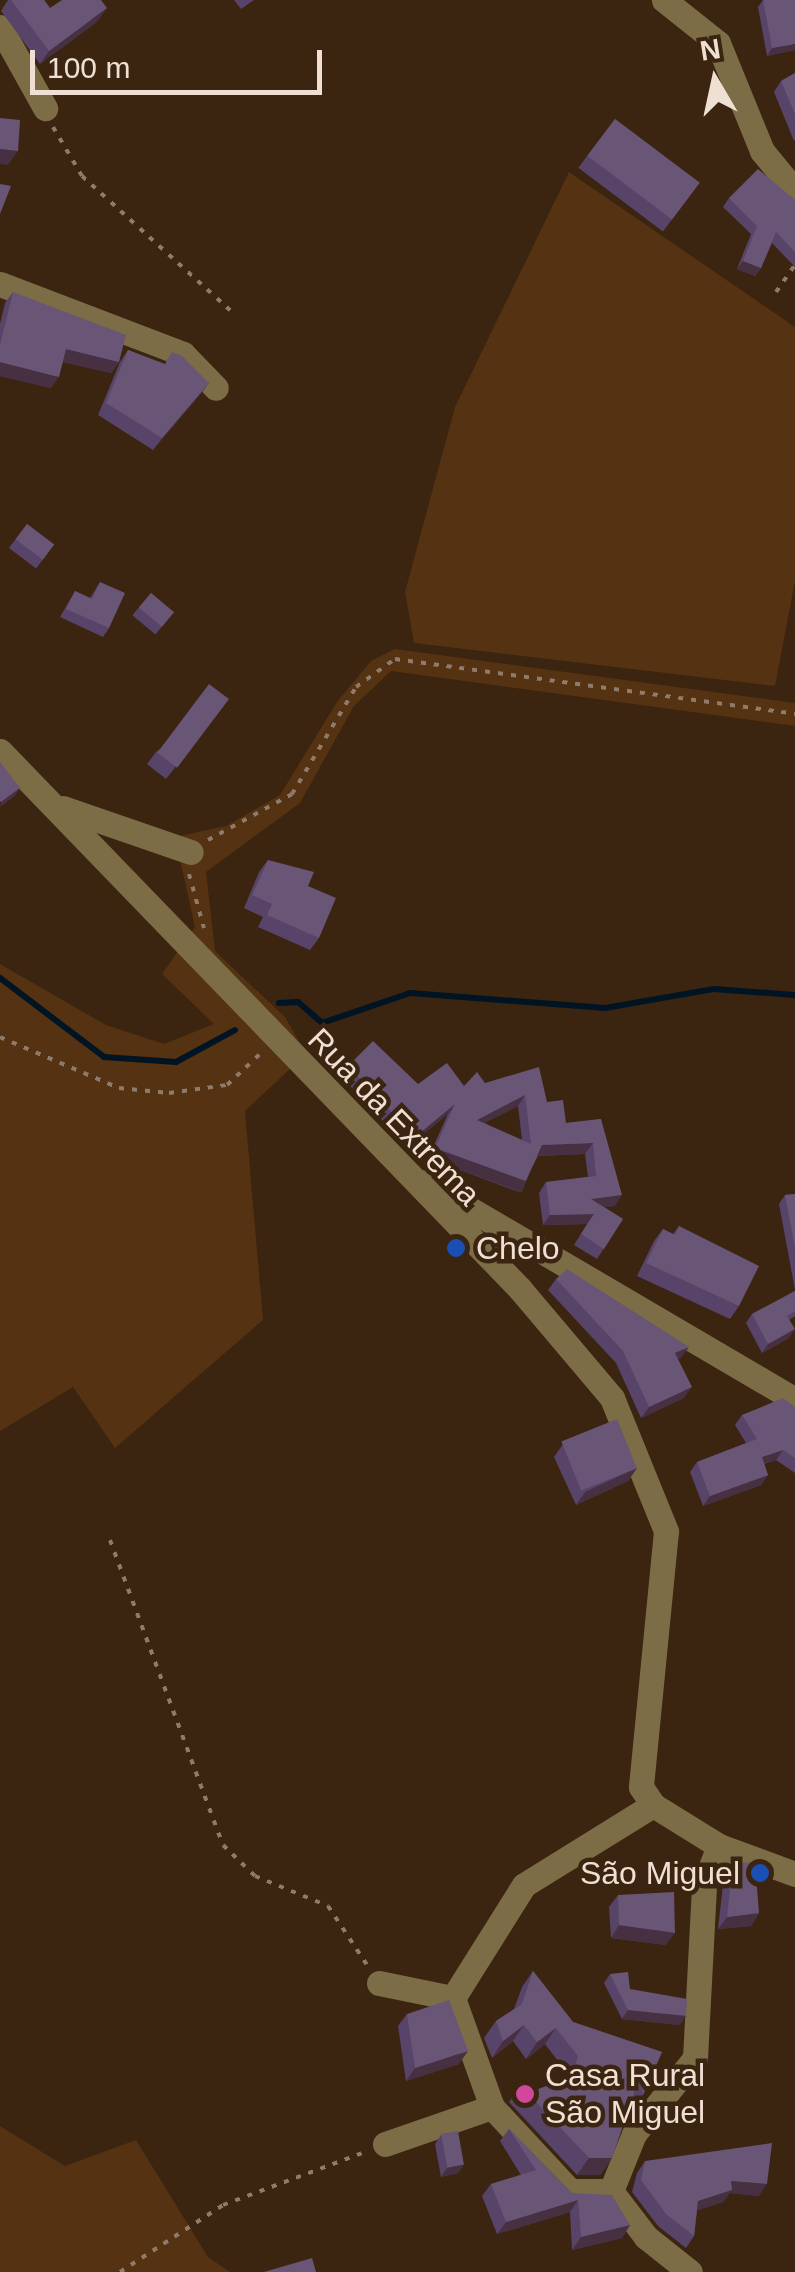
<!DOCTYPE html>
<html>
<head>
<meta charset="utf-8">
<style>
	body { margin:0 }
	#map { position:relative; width:795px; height:2272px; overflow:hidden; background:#3b2410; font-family:Helvetica,sans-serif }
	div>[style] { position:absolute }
	.green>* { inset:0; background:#553211 }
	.stream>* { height:6px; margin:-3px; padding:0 3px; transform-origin:3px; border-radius:3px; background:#011424 }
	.path>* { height:4px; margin-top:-2px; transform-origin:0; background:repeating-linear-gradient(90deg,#8f7b6b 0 5px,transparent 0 13px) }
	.minor>* { height:25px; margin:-12.5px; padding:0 12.5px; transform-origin:12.5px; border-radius:12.5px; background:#7c6d46 }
	.wall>* { inset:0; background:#584469; transform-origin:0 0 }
	.shaded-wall>* { inset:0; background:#463041; transform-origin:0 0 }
	.building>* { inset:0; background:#695575; transform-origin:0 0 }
	.dots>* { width:28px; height:28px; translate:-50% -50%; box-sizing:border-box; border:5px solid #3b2410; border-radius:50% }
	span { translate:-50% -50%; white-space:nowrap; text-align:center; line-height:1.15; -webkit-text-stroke:9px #3b2410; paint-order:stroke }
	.street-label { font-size:32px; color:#f0e0d4 }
	.poi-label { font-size:32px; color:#f0e0d4 }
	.left { translate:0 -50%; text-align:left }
	.right { translate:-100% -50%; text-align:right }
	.north { position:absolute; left:665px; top:30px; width:100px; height:100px; -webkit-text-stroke:8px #3b2410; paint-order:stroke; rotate:351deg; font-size:28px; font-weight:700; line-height:40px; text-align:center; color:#f0e0d4 }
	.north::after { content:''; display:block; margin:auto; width:35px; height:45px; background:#f0e0d4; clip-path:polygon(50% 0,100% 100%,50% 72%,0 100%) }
	.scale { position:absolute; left:30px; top:50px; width:292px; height:45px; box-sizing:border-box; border:5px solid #f0e0d4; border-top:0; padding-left:12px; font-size:30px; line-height:35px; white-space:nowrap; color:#f0e0d4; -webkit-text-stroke:8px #3b2410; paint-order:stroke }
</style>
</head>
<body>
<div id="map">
	<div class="green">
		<div style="clip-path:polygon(569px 172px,795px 327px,795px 581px,775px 686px,414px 643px,405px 592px,455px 407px)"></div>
		<div style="clip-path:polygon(395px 649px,795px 703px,795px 726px,391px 671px,354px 706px,300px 803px,206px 872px,215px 951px,285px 1017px,306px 1054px,245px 1111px,263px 1320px,115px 1448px,73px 1387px,0 1431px,0 964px,106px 1025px,164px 1044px,214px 1024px,162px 974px,195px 927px,175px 837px,226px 826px,280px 795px,337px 702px,371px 661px)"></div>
		<div style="clip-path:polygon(0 2126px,65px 2166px,136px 2140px,208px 2257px,230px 2272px,0 2272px)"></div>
	</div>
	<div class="stream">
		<div style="left:0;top:978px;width:131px;rotate:37.2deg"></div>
		<div style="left:104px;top:1057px;width:72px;rotate:4deg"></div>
		<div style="left:176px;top:1062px;width:67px;rotate:-28.5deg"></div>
		<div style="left:279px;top:1003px;width:19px;rotate:-3deg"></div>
		<div style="left:298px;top:1002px;width:32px;rotate:41deg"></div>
		<div style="left:322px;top:1023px;width:93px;rotate:-18.8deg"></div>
		<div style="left:410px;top:993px;width:196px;rotate:4.4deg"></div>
		<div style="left:605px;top:1008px;width:111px;rotate:-9.9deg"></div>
		<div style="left:714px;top:989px;width:81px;rotate:4.2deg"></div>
	</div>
	<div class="path">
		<div style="left:53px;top:127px;width:57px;rotate:59.4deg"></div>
		<div style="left:82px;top:176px;width:200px;rotate:42.2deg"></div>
		<div style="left:776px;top:292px;width:33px;rotate:-55deg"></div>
		<div style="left:208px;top:840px;width:96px;rotate:-28.7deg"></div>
		<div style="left:292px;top:794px;width:125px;rotate:-59.1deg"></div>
		<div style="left:356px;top:687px;width:48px;rotate:-35.7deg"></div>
		<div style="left:395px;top:659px;width:404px;rotate:7.8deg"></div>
		<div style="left:189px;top:874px;width:56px;rotate:74.5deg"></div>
		<div style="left:0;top:1037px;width:129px;rotate:23.2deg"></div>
		<div style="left:119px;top:1088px;width:50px;rotate:5.7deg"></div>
		<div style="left:169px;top:1093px;width:59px;rotate:-7.9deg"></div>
		<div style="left:227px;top:1085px;width:48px;rotate:-43.3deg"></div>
		<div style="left:110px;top:1540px;width:325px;rotate:69.7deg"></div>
		<div style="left:223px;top:1845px;width:45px;rotate:44.1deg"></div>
		<div style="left:255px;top:1876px;width:79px;rotate:22.3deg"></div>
		<div style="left:328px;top:1906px;width:71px;rotate:56.5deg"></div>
		<div style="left:120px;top:2272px;width:123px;rotate:-33deg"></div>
		<div style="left:223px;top:2205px;width:152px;rotate:-20.5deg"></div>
	</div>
	<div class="minor">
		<div style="left:664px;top:0;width:69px;rotate:38.5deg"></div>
		<div style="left:718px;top:43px;width:117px;rotate:67.8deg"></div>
		<div style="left:762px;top:151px;width:52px;rotate:50.5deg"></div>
		<div style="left:0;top:27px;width:93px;rotate:60.9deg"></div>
		<div style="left:0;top:284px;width:196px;rotate:20.9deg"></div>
		<div style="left:183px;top:354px;width:47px;rotate:45.9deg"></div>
		<div style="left:0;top:751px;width:748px;rotate:45.97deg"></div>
		<div style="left:520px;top:1289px;width:143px;rotate:49.8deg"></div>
		<div style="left:612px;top:1398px;width:144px;rotate:67.9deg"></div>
		<div style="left:666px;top:1531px;width:257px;rotate:95.6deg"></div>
		<div style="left:641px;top:1787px;width:22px;rotate:56deg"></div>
		<div style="left:653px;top:1805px;width:78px;rotate:31.8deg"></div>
		<div style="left:719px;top:1846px;width:81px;rotate:20.2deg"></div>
		<div style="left:63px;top:808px;width:135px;rotate:19deg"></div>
		<div style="left:424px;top:1182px;width:430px;rotate:30.4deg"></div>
		<div style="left:379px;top:1983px;width:76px;rotate:11.5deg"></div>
		<div style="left:453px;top:1998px;width:133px;rotate:-57.9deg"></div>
		<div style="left:524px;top:1885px;width:152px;rotate:-31.8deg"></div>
		<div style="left:453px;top:1998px;width:116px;rotate:70.3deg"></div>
		<div style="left:492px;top:2107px;width:115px;rotate:47.1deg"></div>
		<div style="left:570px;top:2191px;width:41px"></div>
		<div style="left:385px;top:2144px;width:113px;rotate:-19.1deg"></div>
		<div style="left:611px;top:2191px;width:61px;rotate:-68deg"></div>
		<div style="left:634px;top:2134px;width:97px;rotate:-51.2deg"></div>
		<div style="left:695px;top:2058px;width:174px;rotate:-87deg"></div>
		<div style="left:704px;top:1884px;width:41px;rotate:-68.5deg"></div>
		<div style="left:611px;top:2191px;width:58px;rotate:52.7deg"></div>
		<div style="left:646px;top:2237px;width:56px;rotate:38.5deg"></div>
	</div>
	<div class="wall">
		<div style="clip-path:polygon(8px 0,44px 0,50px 8px,98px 21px,40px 64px,1px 11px)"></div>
		<div style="clip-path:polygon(234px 0,254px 0,241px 9px)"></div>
		<div style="clip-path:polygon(763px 0,795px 50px,767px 56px,758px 7px)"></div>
		<div style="clip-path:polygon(795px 73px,795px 140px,794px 141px,774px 92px,781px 81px)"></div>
		<div style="left:615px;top:119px;width:106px;height:61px;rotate:37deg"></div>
		<div style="clip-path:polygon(729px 198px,795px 200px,795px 267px,772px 243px,761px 268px,755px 276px,737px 269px,751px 234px,723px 207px)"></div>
		<div style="clip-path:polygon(13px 292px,119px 362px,111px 373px,63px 362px,51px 388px,0 376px,0 324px,5px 303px)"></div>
		<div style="clip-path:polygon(128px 350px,209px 383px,153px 450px,98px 415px,120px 362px)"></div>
		<div style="left:27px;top:524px;width:34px;height:30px;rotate:37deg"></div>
		<div style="clip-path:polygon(100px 582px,109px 628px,103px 637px,60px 617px,75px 591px,90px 598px)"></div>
		<div style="left:151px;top:593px;width:30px;height:29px;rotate:40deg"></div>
		<div style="clip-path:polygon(229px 699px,166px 779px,147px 764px,156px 752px)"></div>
		<div style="clip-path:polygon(268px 860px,308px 886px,319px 938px,310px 950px,258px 927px,263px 917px,244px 908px,259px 872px)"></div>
		<div style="clip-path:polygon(evenodd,348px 1066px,418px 1084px,464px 1086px,485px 1083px,547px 1102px,566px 1123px,601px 1119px,615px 1206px,604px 1207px,623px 1219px,597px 1259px,574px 1245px,587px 1224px,543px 1225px,539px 1193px,546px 1182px,588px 1177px,585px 1154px,538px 1156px,519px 1192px,428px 1158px,448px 1114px,407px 1147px,341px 1076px,348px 1066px,518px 1106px,522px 1140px,484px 1123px,518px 1106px)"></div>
		<div style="clip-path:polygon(795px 1194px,795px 1290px,779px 1204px,785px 1195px)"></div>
		<div style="clip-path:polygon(679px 1226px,739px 1306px,730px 1319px,637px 1276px,654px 1241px,663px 1229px,673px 1234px)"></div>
		<div style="clip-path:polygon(556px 1279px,681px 1358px,678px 1359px,684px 1398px,641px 1418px,616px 1363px,548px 1290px)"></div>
		<div style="clip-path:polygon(795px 1291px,795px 1316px,789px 1320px,789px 1338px,762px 1353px,746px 1323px,752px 1314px)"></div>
		<div style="clip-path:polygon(795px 1407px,795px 1473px,776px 1460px,764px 1464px,768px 1475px,761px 1485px,703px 1506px,690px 1472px,697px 1462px,746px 1443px,735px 1425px,742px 1415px)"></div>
		<div style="clip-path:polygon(563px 1444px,637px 1468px,628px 1481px,576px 1505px,554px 1457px)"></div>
		<div style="clip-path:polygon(733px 1864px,759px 1913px,751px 1926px,718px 1929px,724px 1876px)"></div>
		<div style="clip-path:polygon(618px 1895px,666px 1945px,611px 1938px,609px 1907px)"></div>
		<div style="clip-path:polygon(533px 1971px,573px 2022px,662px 2052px,643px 2095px,632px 2111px,631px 2102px,612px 2158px,600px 2175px,577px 2175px,509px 2102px,521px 2086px,536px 2090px,565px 2079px,567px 2073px,545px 2044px,526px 2059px,513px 2041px,492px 2058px,484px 2038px,496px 2021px,514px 2009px,522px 1987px)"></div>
		<div style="clip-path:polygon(610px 1974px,630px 1989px,680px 2025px,622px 2019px,604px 1983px)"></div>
		<div style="clip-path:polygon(407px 2014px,459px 2064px,406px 2081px,398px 2026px)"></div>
		<div style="clip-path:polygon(509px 2129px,572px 2193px,630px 2225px,622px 2238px,572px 2250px,570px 2212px,497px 2234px,482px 2196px,491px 2184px,521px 2175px,500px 2141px)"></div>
		<div style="clip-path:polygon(441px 2135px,464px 2164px,458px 2173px,441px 2177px,435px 2144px)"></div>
		<div style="clip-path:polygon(645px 2161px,759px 2196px,730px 2193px,723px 2202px,697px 2210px,694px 2236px,686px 2248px,658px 2226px,632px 2192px,637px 2173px)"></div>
	</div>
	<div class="shaded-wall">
		<div style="clip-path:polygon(107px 8px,98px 21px,40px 64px,49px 51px)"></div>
		<div style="clip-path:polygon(795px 44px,795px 50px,767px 56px,772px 48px)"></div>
		<div style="clip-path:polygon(0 149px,18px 151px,8px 165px,0 164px)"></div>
		<div style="clip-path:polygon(743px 261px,761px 268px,755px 276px,737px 269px)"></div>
		<div style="clip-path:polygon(66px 349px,119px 362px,111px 373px,58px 361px)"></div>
		<div style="clip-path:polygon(0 362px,59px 377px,51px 388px,0 376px)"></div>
		<div style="clip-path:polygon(209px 383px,200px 395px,153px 450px,162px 438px)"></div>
		<div style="clip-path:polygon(20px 788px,15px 796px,0 807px,1px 802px)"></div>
		<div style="clip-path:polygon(525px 1095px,518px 1106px,470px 1130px,477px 1120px)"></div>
		<div style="clip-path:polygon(455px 1104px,448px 1114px,407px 1147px,415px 1137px)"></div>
		<div style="clip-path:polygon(593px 1143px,585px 1154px,535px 1156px,542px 1145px)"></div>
		<div style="left:435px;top:1148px;width:97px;height:12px;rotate:20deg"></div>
		<div style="clip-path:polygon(622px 1195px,615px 1206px,584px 1209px,591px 1199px)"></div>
		<div style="clip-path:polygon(594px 1214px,587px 1224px,543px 1225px,550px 1215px)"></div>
		<div style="clip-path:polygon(795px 1329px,789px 1338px,762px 1353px,768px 1344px)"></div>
		<div style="clip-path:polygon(689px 1347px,681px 1358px,668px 1364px,675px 1353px)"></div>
		<div style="clip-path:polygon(692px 1387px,684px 1398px,641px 1418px,649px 1407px)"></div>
		<div style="clip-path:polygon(783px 1450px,776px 1460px,755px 1467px,762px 1457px)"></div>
		<div style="clip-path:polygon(637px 1468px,628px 1481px,576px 1505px,585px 1492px)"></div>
		<div style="clip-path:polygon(768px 1475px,761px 1485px,703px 1506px,710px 1496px)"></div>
		<div style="clip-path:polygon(759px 1913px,751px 1926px,718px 1929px,727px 1917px)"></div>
		<div style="clip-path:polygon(619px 1925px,675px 1933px,666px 1945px,611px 1938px)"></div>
		<div style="clip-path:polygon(628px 2010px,686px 2016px,680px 2025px,622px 2019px)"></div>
		<div style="clip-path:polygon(524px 2025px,513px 2041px,492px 2058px,503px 2041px)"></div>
		<div style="clip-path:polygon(556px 2028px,545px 2044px,526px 2059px,537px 2042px)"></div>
		<div style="clip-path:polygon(468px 2051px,459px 2064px,406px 2081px,415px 2068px)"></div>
		<div style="clip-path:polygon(589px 2158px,612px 2158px,600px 2175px,577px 2175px)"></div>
		<div style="clip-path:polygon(464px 2164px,458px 2173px,441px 2177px,447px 2168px)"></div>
		<div style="clip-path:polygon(731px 2181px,767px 2184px,759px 2196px,730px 2193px,723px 2202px,690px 2213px,698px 2201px)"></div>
		<div style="clip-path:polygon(578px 2200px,570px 2212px,497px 2234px,506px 2222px)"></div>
		<div style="clip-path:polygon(630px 2225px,622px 2238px,572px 2250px,581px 2237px)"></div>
	</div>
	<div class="building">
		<div style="clip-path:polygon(11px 0,44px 0,50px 8px,62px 0,101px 0,107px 8px,49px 51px)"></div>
		<div style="clip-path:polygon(763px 0,795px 0,795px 44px,772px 48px)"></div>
		<div style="clip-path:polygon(795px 73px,795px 114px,781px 81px)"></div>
		<div style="clip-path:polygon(0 118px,20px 120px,18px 151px,0 149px)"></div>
		<div style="left:615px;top:119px;width:106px;height:46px;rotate:37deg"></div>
		<div style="clip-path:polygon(758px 169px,795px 200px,795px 252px,776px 232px,761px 268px,743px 261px,757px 226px,729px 198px)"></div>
		<div style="clip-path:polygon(0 184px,11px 186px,0 214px)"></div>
		<div style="clip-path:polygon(13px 292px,126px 335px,119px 362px,66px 349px,59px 377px,0 362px,0 345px)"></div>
		<div style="clip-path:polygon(128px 350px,165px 364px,172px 352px,182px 356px,209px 383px,162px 438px,106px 403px)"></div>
		<div style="left:27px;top:524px;width:34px;height:19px;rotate:37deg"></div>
		<div style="clip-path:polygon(100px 582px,125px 593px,109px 628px,66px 609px,75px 591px,92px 599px)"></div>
		<div style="left:151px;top:593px;width:30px;height:19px;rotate:40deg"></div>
		<div style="left:209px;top:684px;width:25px;height:86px;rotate:37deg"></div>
		<div style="clip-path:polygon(0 762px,20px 788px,1px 802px,0 801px)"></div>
		<div style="clip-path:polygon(268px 860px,314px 872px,308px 886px,336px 898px,319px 938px,267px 915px,272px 904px,252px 895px)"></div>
		<div style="clip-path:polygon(evenodd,373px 1041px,418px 1084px,447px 1063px,464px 1086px,477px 1072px,485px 1083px,539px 1067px,547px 1102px,563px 1100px,566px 1123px,601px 1119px,622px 1195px,591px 1199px,623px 1219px,604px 1249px,581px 1234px,594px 1214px,550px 1215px,546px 1182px,596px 1176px,593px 1143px,542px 1145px,526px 1181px,435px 1148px,455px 1104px,415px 1137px,348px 1066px,373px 1041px,525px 1095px,531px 1144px,477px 1120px,525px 1095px)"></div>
		<div style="clip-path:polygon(795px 1194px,795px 1248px,785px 1195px)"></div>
		<div style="clip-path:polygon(679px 1226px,759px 1266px,739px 1306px,646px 1263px,663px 1229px,675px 1235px)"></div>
		<div style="clip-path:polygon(567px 1269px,689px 1347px,675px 1353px,692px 1387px,649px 1407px,623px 1351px,556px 1279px)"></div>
		<div style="clip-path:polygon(795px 1291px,795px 1311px,787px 1316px,795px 1329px,768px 1344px,752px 1314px)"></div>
		<div style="clip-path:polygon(783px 1398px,795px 1407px,795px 1458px,783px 1450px,762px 1457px,768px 1475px,710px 1496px,697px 1462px,757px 1439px,742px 1415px)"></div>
		<div style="left:617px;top:1419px;width:53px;height:60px;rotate:68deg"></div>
		<div style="clip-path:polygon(755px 1862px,759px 1913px,727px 1917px,733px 1864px)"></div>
		<div style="clip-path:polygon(674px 1892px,675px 1933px,619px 1925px,618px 1895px)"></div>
		<div style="clip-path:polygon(533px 1971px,573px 2022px,662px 2052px,643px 2095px,641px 2072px,612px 2158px,589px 2158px,521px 2086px,528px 2080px,536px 2090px,572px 2076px,578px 2056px,556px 2028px,537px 2042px,524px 2025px,503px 2041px,496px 2021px,522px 2004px)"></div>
		<div style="clip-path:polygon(628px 1972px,630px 1989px,687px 1999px,686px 2016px,628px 2010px,610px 1974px)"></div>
		<div style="clip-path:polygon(449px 2000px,468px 2051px,415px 2068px,407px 2014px)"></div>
		<div style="clip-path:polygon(509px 2129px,572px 2193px,612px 2195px,630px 2225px,581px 2237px,578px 2200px,506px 2222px,491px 2184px,536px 2170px)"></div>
		<div style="left:458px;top:2131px;width:34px;height:17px;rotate:80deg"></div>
		<div style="clip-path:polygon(772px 2143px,767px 2184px,731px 2181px,732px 2190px,698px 2201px,694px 2236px,666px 2214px,641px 2180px,645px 2161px)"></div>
		<div style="clip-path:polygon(312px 2258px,316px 2272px,264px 2272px)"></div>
	</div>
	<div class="dots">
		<div style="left:456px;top:1248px;background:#1a4fb4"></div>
		<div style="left:760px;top:1873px;background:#1a4fb4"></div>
		<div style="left:525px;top:2094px;background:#d1479c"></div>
	</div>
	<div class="street-label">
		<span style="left:394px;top:1117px;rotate:46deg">Rua da Extrema</span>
	</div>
	<div class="poi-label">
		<span class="left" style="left:476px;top:1248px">Chelo</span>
		<span class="right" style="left:740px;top:1873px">São Miguel</span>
		<span class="left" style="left:545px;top:2094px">Casa Rural<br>São Miguel</span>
	</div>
	<div class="north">N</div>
	<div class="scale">100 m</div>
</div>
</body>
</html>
